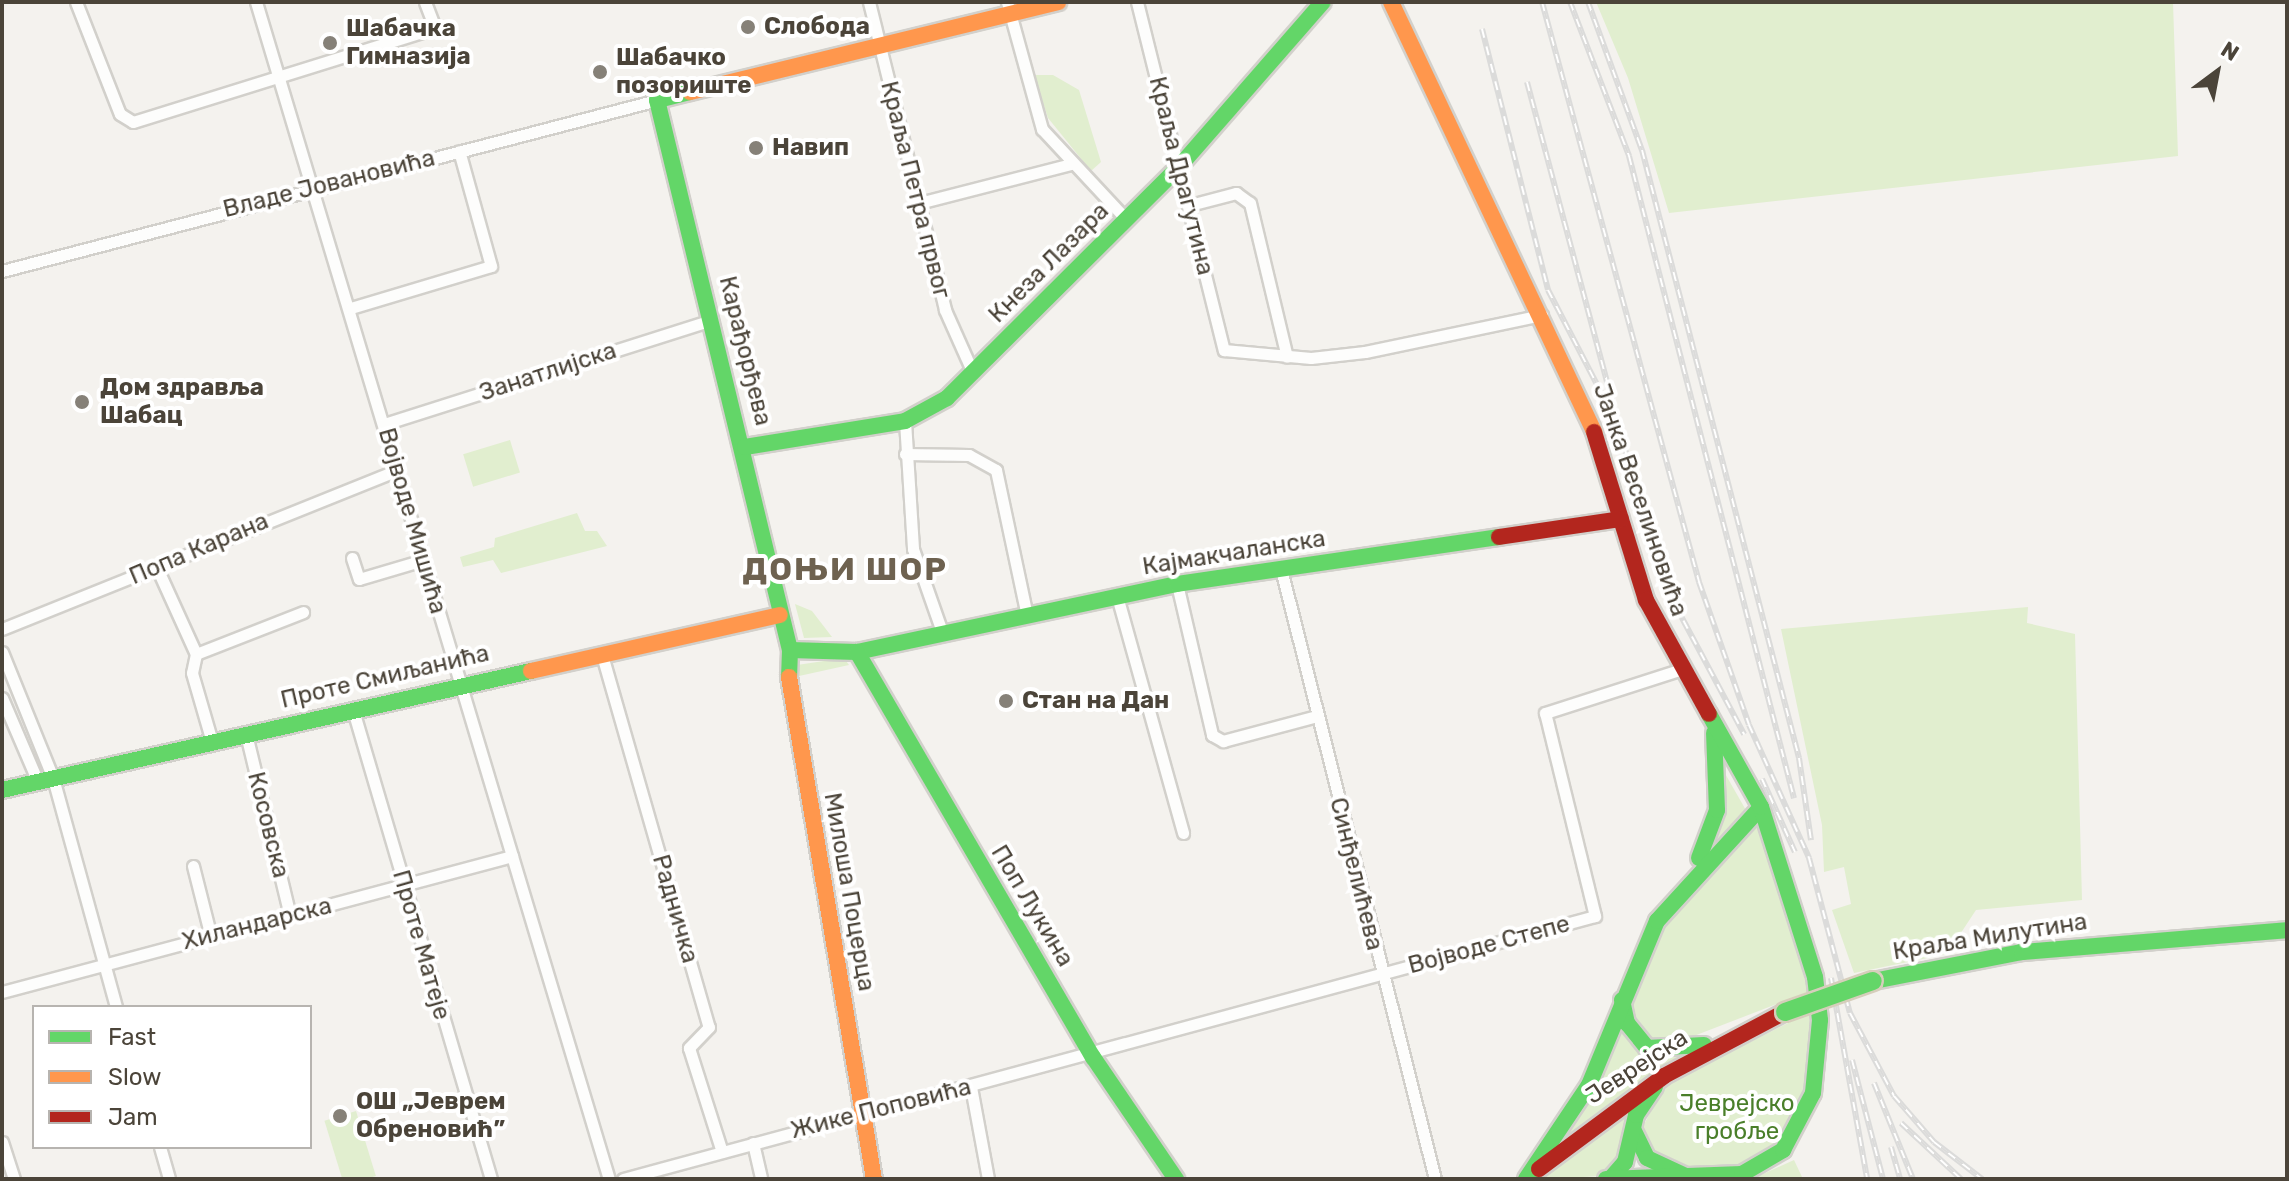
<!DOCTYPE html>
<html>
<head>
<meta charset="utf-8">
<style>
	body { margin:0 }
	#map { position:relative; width:2289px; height:1181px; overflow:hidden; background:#f4f2ee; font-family:Rubik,sans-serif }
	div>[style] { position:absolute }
	.green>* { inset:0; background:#e1eecf; transform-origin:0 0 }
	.roads { filter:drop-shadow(2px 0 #d2d0cb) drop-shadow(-2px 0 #d2d0cb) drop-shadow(0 2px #d2d0cb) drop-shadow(0 -2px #d2d0cb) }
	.street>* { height:11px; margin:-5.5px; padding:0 5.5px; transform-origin:5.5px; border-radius:5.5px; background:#fdfdfc }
	.fast>* { height:16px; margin:-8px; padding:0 8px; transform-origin:8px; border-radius:8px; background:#63d668 }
	.slow>* { height:16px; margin:-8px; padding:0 8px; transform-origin:8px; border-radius:8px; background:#ff974d }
	.jam>* { height:16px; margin:-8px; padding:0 8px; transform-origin:8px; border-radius:8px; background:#b3261e }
	.rail>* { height:6px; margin-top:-3px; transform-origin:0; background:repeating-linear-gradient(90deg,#fff 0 9px,#dbdbda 0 18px); box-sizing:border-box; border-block:2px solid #dbdbda }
	.bridges { filter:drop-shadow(2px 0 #d6cebb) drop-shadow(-2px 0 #d6cebb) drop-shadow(0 2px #d6cebb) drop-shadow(0 -2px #d6cebb) }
	.fast-bridge>* { height:18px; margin:-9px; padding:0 9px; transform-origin:9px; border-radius:9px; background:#63d668 }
	.dots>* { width:22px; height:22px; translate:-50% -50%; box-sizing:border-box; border:4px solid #fff; border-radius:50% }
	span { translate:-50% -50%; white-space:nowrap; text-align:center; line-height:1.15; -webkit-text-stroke:8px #fff; paint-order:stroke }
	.poi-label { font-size:24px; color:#4b4439; font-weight:700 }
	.left { translate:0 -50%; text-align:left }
	.street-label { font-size:24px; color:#4b4439 }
	.park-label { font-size:24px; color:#4a7f2a }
	.district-label { font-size:32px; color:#6e6250; font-weight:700; letter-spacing:2px }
	.frame { position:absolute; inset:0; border:4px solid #4b4439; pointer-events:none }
	.legend { position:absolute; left:32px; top:1005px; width:280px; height:144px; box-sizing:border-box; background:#fff; border:2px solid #b7b4b0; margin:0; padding:10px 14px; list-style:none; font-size:24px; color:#4b4439 }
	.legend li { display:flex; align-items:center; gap:16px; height:40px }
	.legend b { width:40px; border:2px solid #b7b4b0 }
	.north { position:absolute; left:2177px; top:32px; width:80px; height:80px; -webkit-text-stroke:6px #fff; paint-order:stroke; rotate:32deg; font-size:22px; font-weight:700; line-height:32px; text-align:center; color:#4b4439 }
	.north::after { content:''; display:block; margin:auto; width:28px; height:36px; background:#4b4439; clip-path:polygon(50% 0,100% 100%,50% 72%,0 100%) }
</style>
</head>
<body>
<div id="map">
	<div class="green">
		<div style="clip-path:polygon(1596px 2px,2173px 2px,2178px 156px,1669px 213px,1628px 78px)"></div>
		<div style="clip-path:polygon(1034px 75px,1053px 75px,1079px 90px,1101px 162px,1091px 171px,1048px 118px)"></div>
		<div style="left:510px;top:440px;width:34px;height:49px;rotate:73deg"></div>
		<div style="clip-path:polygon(577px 513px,585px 531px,597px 531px,607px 546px,501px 573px,493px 560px,463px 567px,460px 557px,494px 547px,495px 538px)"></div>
		<div style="clip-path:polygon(795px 604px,812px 611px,832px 637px,804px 638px)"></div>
		<div style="clip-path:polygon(2028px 607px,2027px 623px,2075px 634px,2082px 900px,1976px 910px,1947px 954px,1854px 973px,1832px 910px,1851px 904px,1844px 867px,1824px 872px,1822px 825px,1781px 629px)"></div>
		<div style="clip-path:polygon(844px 658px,849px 665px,799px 676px,797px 665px)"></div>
		<div style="clip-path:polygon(1723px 770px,1747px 812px,1716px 844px,1712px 841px)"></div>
		<div style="clip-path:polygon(1755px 823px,1782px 887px,1808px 992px,1673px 1044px,1649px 1043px,1634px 1027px,1630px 989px,1673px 911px)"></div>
		<div style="clip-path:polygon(1814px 1010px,1806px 1090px,1785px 1139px,1746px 1166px,1694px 1172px,1654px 1159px,1641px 1130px,1665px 1085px)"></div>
		<div style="clip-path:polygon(1619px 1022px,1643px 1053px,1686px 1057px,1559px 1143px)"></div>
		<div style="clip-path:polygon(1631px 1108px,1627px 1144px,1604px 1176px,1541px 1179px)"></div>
		<div style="left:356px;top:1111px;width:68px;height:33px;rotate:73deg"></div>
		<div style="clip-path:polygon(1794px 1160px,1803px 1179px,1752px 1179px)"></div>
	</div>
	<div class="roads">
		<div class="street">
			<div style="left:76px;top:2px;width:120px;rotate:68.6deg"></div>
			<div style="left:120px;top:114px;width:15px;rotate:32deg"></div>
			<div style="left:133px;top:122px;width:306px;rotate:-17.3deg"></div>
			<div style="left:425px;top:31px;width:11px;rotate:-45deg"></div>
			<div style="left:433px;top:23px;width:22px;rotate:-111deg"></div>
			<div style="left:256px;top:2px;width:1229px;rotate:73.31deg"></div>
			<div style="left:869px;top:2px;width:317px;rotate:76.1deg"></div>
			<div style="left:945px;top:310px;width:69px;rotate:66deg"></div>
			<div style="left:1007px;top:2px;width:132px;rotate:74.6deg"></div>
			<div style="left:1042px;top:129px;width:123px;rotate:47deg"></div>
			<div style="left:1137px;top:2px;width:359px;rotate:76deg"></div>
			<div style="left:1224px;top:350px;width:87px;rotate:5.3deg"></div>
			<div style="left:1311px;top:358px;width:54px;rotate:-6.3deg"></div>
			<div style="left:1365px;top:352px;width:181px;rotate:-11.8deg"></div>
			<div style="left:919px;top:203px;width:157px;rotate:-14.4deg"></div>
			<div style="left:1190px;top:205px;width:48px;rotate:-14.6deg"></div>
			<div style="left:1236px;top:193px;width:17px;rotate:36deg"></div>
			<div style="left:1250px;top:203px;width:158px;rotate:76.5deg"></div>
			<div style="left:2px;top:271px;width:677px;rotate:-14.63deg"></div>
			<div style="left:351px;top:308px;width:146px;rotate:-16.7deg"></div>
			<div style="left:491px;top:266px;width:119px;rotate:-105.5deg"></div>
			<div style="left:905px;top:421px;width:128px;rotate:86.4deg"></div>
			<div style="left:913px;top:549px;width:88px;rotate:70.7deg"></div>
			<div style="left:384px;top:424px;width:344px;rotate:-17.6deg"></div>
			<div style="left:905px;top:454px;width:64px;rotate:0.9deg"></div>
			<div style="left:969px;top:455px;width:31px;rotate:29deg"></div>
			<div style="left:996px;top:470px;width:144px;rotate:78deg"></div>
			<div style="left:352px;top:558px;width:22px;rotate:72deg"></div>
			<div style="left:359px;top:579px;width:67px;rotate:-16.5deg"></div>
			<div style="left:157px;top:568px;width:94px;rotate:65.6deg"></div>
			<div style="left:196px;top:654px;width:19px;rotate:102deg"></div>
			<div style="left:192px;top:673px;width:72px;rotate:73.8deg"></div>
			<div style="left:1281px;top:569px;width:629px;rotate:75.83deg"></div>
			<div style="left:1177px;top:584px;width:155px;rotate:76.9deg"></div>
			<div style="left:1212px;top:735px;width:13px;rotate:29deg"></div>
			<div style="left:1223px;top:741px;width:97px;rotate:-14.9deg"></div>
			<div style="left:1117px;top:596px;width:246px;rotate:74.4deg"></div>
			<div style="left:2px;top:629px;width:426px;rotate:-21.9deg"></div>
			<div style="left:2px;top:652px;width:136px;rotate:68deg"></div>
			<div style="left:53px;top:778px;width:238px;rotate:74.6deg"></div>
			<div style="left:196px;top:654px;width:115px;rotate:-21.4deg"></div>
			<div style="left:602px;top:655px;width:387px;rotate:74deg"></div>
			<div style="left:709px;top:1027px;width:29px;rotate:134deg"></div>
			<div style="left:689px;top:1048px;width:109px;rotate:72.4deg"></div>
			<div style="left:2px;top:698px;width:91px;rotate:66.8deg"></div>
			<div style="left:353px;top:710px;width:489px;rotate:73.6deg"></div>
			<div style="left:246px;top:734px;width:187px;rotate:76.4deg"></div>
			<div style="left:193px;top:866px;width:73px;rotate:75.8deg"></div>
			<div style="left:2px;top:992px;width:528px;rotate:-14.93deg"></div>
			<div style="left:971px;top:1087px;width:94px;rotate:79.5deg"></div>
			<div style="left:2px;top:1142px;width:39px;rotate:72deg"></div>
			<div style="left:753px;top:1143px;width:37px;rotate:77deg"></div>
			<div style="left:160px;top:1147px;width:33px;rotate:74deg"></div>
			<div style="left:623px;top:1179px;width:1007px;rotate:-15.14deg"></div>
			<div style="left:1595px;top:916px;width:209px;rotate:-103.8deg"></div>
			<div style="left:1545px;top:713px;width:141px;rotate:-17.8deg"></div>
		</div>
		<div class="fast">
			<div style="left:690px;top:92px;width:34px;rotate:166deg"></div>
			<div style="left:657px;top:100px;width:566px;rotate:76.41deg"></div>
			<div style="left:790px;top:650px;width:27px;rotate:92deg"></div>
			<div style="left:745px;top:447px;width:162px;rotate:-9.2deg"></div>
			<div style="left:905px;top:421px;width:48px;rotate:-28.7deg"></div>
			<div style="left:947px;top:398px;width:326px;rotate:-44.9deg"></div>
			<div style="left:1178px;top:168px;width:220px;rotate:-48.9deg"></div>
			<div style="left:790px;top:650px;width:67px;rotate:1.7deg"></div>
			<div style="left:857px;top:652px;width:327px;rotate:-12deg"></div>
			<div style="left:1177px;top:584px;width:325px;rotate:-8.3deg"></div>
			<div style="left:857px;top:652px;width:469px;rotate:59.8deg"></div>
			<div style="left:1093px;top:1057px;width:148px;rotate:55.8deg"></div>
			<div style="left:2px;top:790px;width:542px;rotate:-12.68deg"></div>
			<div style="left:1699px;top:858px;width:51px;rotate:-69.4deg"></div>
			<div style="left:1717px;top:810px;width:77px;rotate:-92.2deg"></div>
			<div style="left:1873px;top:981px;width:152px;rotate:-11deg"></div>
			<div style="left:2022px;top:952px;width:266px;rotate:-4.7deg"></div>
			<div style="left:1622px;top:1000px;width:24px;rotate:78deg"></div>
			<div style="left:1627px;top:1023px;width:32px;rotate:51deg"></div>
			<div style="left:1647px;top:1048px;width:57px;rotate:-3deg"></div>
			<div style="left:1634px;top:1131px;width:30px;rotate:64deg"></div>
			<div style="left:1647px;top:1158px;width:45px;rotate:24.9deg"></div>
			<div style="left:1611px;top:1178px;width:21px;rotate:-49deg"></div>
			<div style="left:1625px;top:1162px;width:48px;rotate:-76.8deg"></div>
			<div style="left:1636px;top:1115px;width:34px;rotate:-56deg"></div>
			<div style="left:1526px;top:1179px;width:113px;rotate:-56.2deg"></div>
			<div style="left:1589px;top:1085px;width:178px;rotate:-67.5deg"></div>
			<div style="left:1657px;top:921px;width:154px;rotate:-47.6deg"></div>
			<div style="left:1606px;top:1179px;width:136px;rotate:-2.1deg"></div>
			<div style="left:1742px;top:1174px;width:48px;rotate:-30.3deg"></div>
			<div style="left:1783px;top:1150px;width:64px;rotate:-62.2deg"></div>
			<div style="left:1813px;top:1093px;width:73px;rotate:-84.5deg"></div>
			<div style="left:1820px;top:1020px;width:43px;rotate:-96.6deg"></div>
			<div style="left:1815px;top:977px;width:178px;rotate:-107.6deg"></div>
			<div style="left:1761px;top:807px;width:107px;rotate:-119.2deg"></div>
		</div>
		<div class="slow">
			<div style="left:1391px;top:2px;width:476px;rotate:64.7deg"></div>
			<div style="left:690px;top:92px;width:379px;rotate:-13.7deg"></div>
			<div style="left:531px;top:671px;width:255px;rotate:-12.7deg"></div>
			<div style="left:789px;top:677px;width:509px;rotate:80.39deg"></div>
		</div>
		<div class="jam">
			<div style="left:1594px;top:432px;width:176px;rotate:72.8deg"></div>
			<div style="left:1646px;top:600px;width:130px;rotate:61.1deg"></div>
			<div style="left:1499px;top:537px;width:123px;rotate:-8.4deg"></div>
			<div style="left:1539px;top:1169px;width:156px;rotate:-36.6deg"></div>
			<div style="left:1664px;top:1076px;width:137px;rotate:-27.9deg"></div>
		</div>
	</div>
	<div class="rail">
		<div style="left:1542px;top:2px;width:601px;rotate:74.85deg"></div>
		<div style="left:1699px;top:582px;width:151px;rotate:70.7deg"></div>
		<div style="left:1749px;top:725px;width:146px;rotate:65.7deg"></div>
		<div style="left:1809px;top:858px;width:160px;rotate:75.2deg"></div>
		<div style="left:1850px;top:1013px;width:94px;rotate:62.1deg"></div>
		<div style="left:1894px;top:1096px;width:61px;rotate:49deg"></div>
		<div style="left:1934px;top:1142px;width:61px;rotate:37.6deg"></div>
		<div style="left:1570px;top:2px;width:165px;rotate:69deg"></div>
		<div style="left:1629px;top:156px;width:663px;rotate:75.59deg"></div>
		<div style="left:1588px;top:2px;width:158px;rotate:70deg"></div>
		<div style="left:1642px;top:150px;width:628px;rotate:75.52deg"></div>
		<div style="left:1799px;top:758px;width:83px;rotate:81.7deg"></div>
		<div style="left:1482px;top:29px;width:269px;rotate:75.8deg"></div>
		<div style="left:1548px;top:290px;width:119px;rotate:62.6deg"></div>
		<div style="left:1527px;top:82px;width:508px;rotate:75.06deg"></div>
		<div style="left:1658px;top:573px;width:183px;rotate:61.9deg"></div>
		<div style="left:1762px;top:779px;width:80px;rotate:65.7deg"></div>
		<div style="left:1831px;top:978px;width:204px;rotate:79.8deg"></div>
		<div style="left:1852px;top:1060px;width:123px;rotate:75.4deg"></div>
		<div style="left:1874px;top:1083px;width:104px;rotate:67.9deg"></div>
		<div style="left:1901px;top:1123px;width:82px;rotate:43deg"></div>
		<div style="left:1891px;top:1147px;width:33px;rotate:74deg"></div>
	</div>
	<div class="bridges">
		<div class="fast-bridge">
			<div style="left:1785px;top:1012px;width:93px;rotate:-19.4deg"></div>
		</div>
	</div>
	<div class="dots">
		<div style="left:748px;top:27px;background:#868178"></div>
		<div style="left:330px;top:43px;background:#868178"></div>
		<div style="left:600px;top:72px;background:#868178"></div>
		<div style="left:756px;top:148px;background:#868178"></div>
		<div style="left:82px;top:402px;background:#868178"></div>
		<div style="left:1006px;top:701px;background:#868178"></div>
		<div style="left:340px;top:1116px;background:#868178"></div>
	</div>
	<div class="poi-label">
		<span class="left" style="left:764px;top:27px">Слобода</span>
		<span class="left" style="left:346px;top:43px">Шабачка<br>Гимназија</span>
		<span class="left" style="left:616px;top:72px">Шабачко<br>позориште</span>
		<span class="left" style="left:772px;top:148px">Навип</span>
		<span class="left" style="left:100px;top:402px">Дом здравља<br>Шабац</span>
		<span class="left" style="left:1022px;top:701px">Стан на Дан</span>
		<span class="left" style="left:356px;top:1116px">ОШ „Јеврем<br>Обреновић”</span>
	</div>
	<div class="street-label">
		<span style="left:1181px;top:176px;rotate:76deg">Краља Драгутина</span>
		<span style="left:329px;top:184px;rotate:-14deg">Владе Јовановића</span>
		<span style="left:915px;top:190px;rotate:76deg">Краља Петра првог</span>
		<span style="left:1049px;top:263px;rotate:-45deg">Кнеза Лазара</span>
		<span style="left:745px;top:351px;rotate:76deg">Карађорђева</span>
		<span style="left:548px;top:372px;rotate:-18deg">Занатлијска</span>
		<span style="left:1640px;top:500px;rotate:71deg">Јанка Веселиновића</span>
		<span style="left:412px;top:521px;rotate:74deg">Војводе Мишића</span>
		<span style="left:199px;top:549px;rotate:-23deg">Попа Карана</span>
		<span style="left:1234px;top:553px;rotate:-9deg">Кајмакчаланска</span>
		<span style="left:385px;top:677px;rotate:-13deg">Проте Смиљанића</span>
		<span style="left:268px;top:825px;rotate:76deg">Косовска</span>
		<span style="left:1356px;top:874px;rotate:76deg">Синђелићева</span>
		<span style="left:849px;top:892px;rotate:80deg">Милоша Поцерца</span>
		<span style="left:1032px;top:906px;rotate:59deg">Поп Лукина</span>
		<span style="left:675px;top:909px;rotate:74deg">Радничка</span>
		<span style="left:257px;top:924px;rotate:-14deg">Хиландарска</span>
		<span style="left:1990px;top:937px;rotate:-9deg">Краља Милутина</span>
		<span style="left:421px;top:945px;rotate:74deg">Проте Матеје</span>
		<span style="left:1489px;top:945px;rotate:-15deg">Војводе Степе</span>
		<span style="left:1637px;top:1067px;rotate:-33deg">Јеврејска</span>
		<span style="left:881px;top:1109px;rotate:-14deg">Жике Поповића</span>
	</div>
	<div class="park-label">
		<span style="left:1737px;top:1118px">Јеврејско<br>гробље</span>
	</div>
	<div class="district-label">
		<span style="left:845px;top:569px">ДОЊИ ШОР</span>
	</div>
	<div class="frame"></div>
	<ul class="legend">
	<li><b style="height:10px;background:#63d668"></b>Fast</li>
	<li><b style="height:10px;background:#ff974d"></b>Slow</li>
	<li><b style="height:10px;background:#b3261e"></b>Jam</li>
	</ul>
	<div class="north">N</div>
</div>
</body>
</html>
